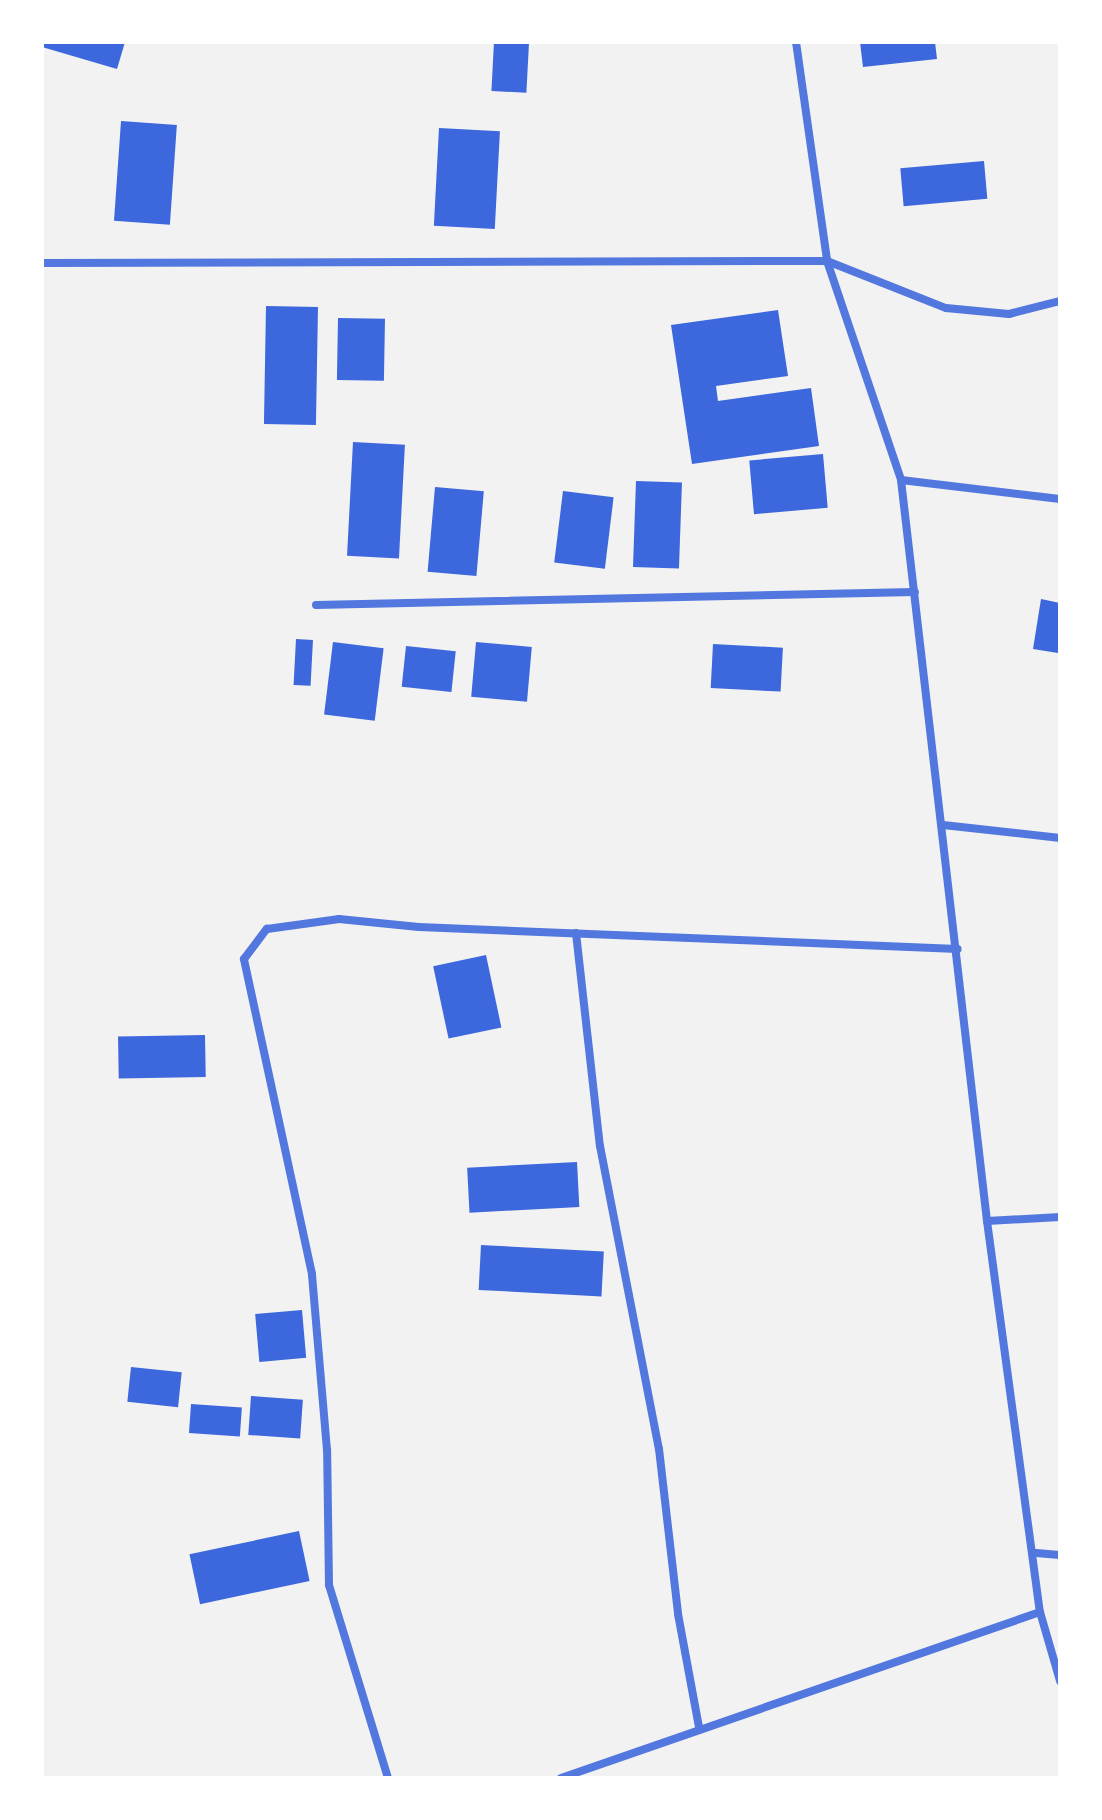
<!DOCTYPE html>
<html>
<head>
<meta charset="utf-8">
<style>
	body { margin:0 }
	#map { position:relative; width:1102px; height:1820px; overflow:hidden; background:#f2f2f2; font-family:Cabin,sans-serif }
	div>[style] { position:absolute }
	.building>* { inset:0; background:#3d67dc; transform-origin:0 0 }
	.minor>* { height:8px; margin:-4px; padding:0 4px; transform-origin:4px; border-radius:4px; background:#5277de }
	span { translate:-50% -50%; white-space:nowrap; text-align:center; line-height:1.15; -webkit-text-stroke:7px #fff; paint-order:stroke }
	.frame { position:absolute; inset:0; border:44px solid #fff; pointer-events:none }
</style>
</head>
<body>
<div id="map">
	<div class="building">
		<div style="clip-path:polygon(42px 42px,125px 42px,117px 69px,42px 47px)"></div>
		<div style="left:494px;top:42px;width:35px;height:49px;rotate:3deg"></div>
		<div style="clip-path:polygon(860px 42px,935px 42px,937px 59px,863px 67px)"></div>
		<div style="left:121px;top:121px;width:56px;height:100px;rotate:4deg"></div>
		<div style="left:439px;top:128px;width:61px;height:98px;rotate:3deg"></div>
		<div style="left:984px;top:161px;width:38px;height:84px;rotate:85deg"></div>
		<div style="left:266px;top:306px;width:52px;height:118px;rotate:1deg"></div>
		<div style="clip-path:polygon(778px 310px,788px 376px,716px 386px,718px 401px,811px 388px,819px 446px,692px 464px,671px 325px)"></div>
		<div style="left:338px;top:318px;width:47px;height:62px;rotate:1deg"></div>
		<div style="left:353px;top:442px;width:52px;height:114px;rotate:3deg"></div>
		<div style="left:823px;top:454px;width:54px;height:74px;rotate:85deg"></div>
		<div style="left:636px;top:481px;width:46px;height:86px;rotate:2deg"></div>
		<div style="left:435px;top:487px;width:49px;height:85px;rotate:5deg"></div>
		<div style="left:563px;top:491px;width:51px;height:72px;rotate:7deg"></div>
		<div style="clip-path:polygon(1041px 599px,1060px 603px,1058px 653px,1033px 649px)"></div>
		<div style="left:296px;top:639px;width:17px;height:46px;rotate:3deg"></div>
		<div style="left:333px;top:642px;width:51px;height:73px;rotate:7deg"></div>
		<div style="left:476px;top:642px;width:56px;height:55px;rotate:5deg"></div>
		<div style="left:713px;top:644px;width:70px;height:44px;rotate:3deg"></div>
		<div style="left:406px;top:646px;width:50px;height:41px;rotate:6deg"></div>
		<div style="left:486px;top:955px;width:74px;height:54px;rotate:78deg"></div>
		<div style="left:205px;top:1035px;width:42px;height:87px;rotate:89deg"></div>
		<div style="left:577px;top:1162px;width:45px;height:110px;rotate:87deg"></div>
		<div style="left:481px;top:1245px;width:123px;height:45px;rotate:3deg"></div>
		<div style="left:302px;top:1310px;width:48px;height:47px;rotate:85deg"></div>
		<div style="left:131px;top:1367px;width:51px;height:35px;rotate:6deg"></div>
		<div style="left:251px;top:1396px;width:52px;height:39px;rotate:4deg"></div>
		<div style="left:191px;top:1404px;width:51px;height:29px;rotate:4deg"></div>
		<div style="left:299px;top:1531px;width:51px;height:112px;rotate:78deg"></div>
	</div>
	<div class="minor">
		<div style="left:796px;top:42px;width:221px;rotate:81.9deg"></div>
		<div style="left:827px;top:261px;width:231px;rotate:71.3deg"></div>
		<div style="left:901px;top:480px;width:746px;rotate:83.38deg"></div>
		<div style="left:987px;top:1221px;width:395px;rotate:82.3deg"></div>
		<div style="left:1040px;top:1612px;width:72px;rotate:73.8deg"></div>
		<div style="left:42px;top:263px;width:785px;rotate:-0.15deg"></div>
		<div style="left:827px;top:261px;width:128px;rotate:21.6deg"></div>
		<div style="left:946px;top:308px;width:63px;rotate:5.4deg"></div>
		<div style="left:1009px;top:314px;width:53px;rotate:-14.3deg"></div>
		<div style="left:901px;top:480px;width:160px;rotate:6.8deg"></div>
		<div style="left:316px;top:605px;width:599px;rotate:-1.24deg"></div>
		<div style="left:943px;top:825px;width:118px;rotate:6.3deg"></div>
		<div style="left:576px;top:933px;width:214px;rotate:83.6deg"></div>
		<div style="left:600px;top:1146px;width:309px;rotate:79deg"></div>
		<div style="left:659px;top:1449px;width:166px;rotate:83.4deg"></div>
		<div style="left:678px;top:1614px;width:115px;rotate:79.5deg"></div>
		<div style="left:987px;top:1221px;width:73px;rotate:-3.1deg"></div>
		<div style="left:1036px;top:1553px;width:24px;rotate:5deg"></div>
		<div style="left:388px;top:1778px;width:202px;rotate:-107deg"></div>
		<div style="left:329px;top:1585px;width:135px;rotate:-90.8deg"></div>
		<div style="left:327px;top:1450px;width:177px;rotate:-94.9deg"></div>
		<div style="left:312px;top:1274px;width:322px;rotate:-102.2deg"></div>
		<div style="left:244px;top:959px;width:38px;rotate:-53deg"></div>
		<div style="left:267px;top:929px;width:73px;rotate:-7.9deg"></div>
		<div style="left:339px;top:919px;width:80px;rotate:5.7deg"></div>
		<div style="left:419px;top:927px;width:539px;rotate:2.34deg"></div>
		<div style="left:561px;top:1778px;width:507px;rotate:-19.11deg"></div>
	</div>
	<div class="frame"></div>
</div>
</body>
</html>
